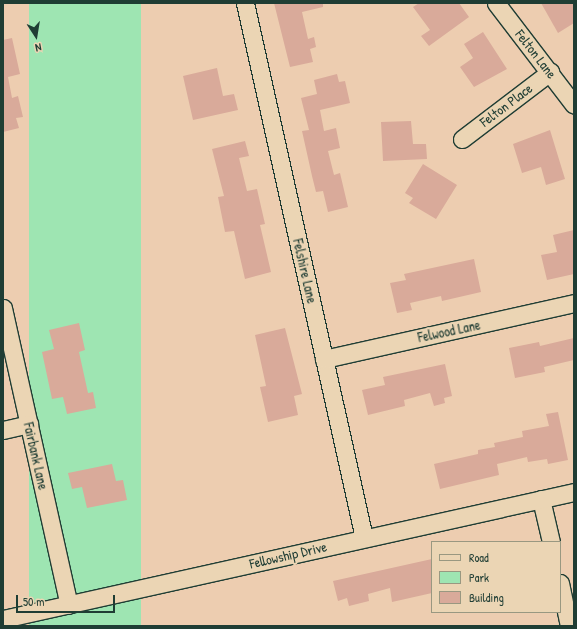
<!DOCTYPE html>
<html>
<head>
<meta charset="utf-8">
<style>
	body { margin:0 }
	#map { position:relative; width:577px; height:629px; overflow:hidden; background:#edcdb0; font-family:"Patrick Hand",sans-serif }
	div>[style] { position:absolute }
	.green>* { inset:0; background:#9ee5b2; transform-origin:0 0 }
	.building>* { inset:0; background:#d9aa9a }
	.roads { filter:drop-shadow(1px 0 #1f3d34) drop-shadow(-1px 0 #1f3d34) drop-shadow(0 1px #1f3d34) drop-shadow(0 -1px #1f3d34) }
	.minor>* { height:17px; margin:-8.5px; padding:0 8.5px; transform-origin:8.5px; border-radius:8.5px; background:#ebd5b4 }
	span { translate:-50% -50%; white-space:nowrap; text-align:center; line-height:1.15; -webkit-text-stroke:4px #ebd5b4; paint-order:stroke }
	.street-label { font-size:14px; color:#1f3d34 }
	.frame { position:absolute; inset:0; border:4px solid #1f3d34; pointer-events:none }
	.legend { position:absolute; left:431px; top:541px; width:130px; height:72px; box-sizing:border-box; background:#ebd5b4; border:1px solid #999881; margin:0; padding:5px 7px; list-style:none; font-size:12px; color:#1f3d34 }
	.legend li { display:flex; align-items:center; gap:8px; height:20px }
	.legend b { width:20px; border:1px solid #999881 }
	.north { position:absolute; left:16px; top:16px; width:40px; height:40px; -webkit-text-stroke:3px #ebd5b4; paint-order:stroke; rotate:168deg; font-size:11px; font-weight:700; line-height:16px; text-align:center; color:#1f3d34 }
	.north::after { content:''; display:block; margin:auto; width:14px; height:18px; background:#1f3d34; clip-path:polygon(50% 0,100% 100%,50% 72%,0 100%) }
	.scale { position:absolute; left:16px; top:595px; width:99px; height:18px; box-sizing:border-box; border:2px solid #1f3d34; border-top:0; padding-left:5px; font-size:12px; line-height:14px; white-space:nowrap; color:#1f3d34; -webkit-text-stroke:3px #ebd5b4; paint-order:stroke }
</style>
</head>
<body>
<div id="map">
	<div class="green">
		<div style="left:29px;top:3px;width:112px;height:638px"></div>
	</div>
	<div class="building">
		<div style="clip-path:polygon(274px 3px,323px 3px,323px 7px,302px 12px,308px 39px,314px 37px,316px 47px,310px 49px,313px 62px,290px 67px)"></div>
		<div style="clip-path:polygon(419px 3px,459px 3px,469px 17px,429px 46px,421px 36px,430px 30px,413px 7px)"></div>
		<div style="clip-path:polygon(541px 3px,574px 3px,574px 23px,558px 33px)"></div>
		<div style="clip-path:polygon(483px 32px,507px 69px,474px 87px,460px 67px,473px 58px,464px 44px)"></div>
		<div style="clip-path:polygon(12px 38px,20px 74px,8px 77px,12px 98px,18px 96px,23px 117px,16px 118px,19px 128px,3px 132px,3px 40px)"></div>
		<div style="clip-path:polygon(217px 68px,223px 96px,234px 94px,238px 110px,193px 120px,183px 76px)"></div>
		<div style="clip-path:polygon(337px 74px,339px 82px,345px 81px,350px 103px,320px 110px,324px 131px,336px 128px,340px 148px,328px 151px,334px 175px,340px 173px,348px 207px,328px 212px,323px 191px,316px 192px,312px 176px,302px 131px,309px 130px,301px 98px,317px 94px,314px 80px)"></div>
		<div style="clip-path:polygon(411px 121px,413px 144px,426px 144px,427px 159px,383px 161px,381px 122px)"></div>
		<div style="clip-path:polygon(550px 130px,565px 179px,546px 185px,541px 167px,522px 173px,513px 144px)"></div>
		<div style="clip-path:polygon(245px 141px,249px 156px,239px 158px,247px 191px,257px 189px,265px 224px,260px 225px,271px 272px,245px 279px,234px 231px,225px 232px,218px 197px,224px 196px,212px 149px)"></div>
		<div style="clip-path:polygon(423px 164px,457px 185px,436px 219px,409px 203px,413px 198px,405px 193px)"></div>
		<div style="clip-path:polygon(574px 230px,574px 274px,547px 280px,541px 255px,557px 252px,553px 235px)"></div>
		<div style="clip-path:polygon(474px 259px,481px 292px,442px 301px,441px 296px,410px 303px,412px 310px,397px 313px,390px 283px,406px 280px,404px 274px)"></div>
		<div style="clip-path:polygon(79px 323px,85px 350px,79px 352px,88px 393px,93px 392px,96px 408px,67px 414px,63px 397px,52px 399px,42px 352px,54px 349px,49px 330px)"></div>
		<div style="clip-path:polygon(285px 328px,302px 394px,294px 396px,298px 415px,268px 422px,260px 387px,266px 386px,255px 335px)"></div>
		<div style="clip-path:polygon(574px 338px,574px 360px,544px 367px,545px 372px,515px 378px,509px 348px,539px 342px,540px 346px)"></div>
		<div style="clip-path:polygon(445px 364px,452px 396px,444px 398px,445px 403px,434px 406px,430px 393px,404px 400px,405px 406px,368px 415px,362px 390px,385px 385px,383px 377px)"></div>
		<div style="clip-path:polygon(558px 412px,568px 460px,548px 464px,547px 459px,528px 462px,527px 457px,497px 464px,499px 475px,440px 489px,434px 464px,478px 454px,478px 450px,495px 447px,494px 443px,523px 437px,522px 431px,549px 426px,546px 414px)"></div>
		<div style="clip-path:polygon(112px 464px,116px 481px,123px 480px,127px 500px,87px 508px,82px 487px,72px 489px,68px 473px)"></div>
		<div style="clip-path:polygon(432px 559px,432px 593px,392px 602px,390px 588px,368px 594px,369px 601px,349px 606px,347px 598px,338px 601px,333px 581px)"></div>
	</div>
	<div class="roads">
		<div class="minor">
			<div style="left:245px;top:3px;width:548px;rotate:77.46deg"></div>
			<div style="left:496px;top:3px;width:128px;rotate:52.6deg"></div>
			<div style="left:462px;top:139px;width:111px;rotate:-37.3deg"></div>
			<div style="left:3px;top:308px;width:304px;rotate:77.5deg"></div>
			<div style="left:324px;top:359px;width:256px;rotate:-12.6deg"></div>
			<div style="left:3px;top:430px;width:27px;rotate:-13deg"></div>
			<div style="left:541px;top:499px;width:44px;rotate:76.9deg"></div>
			<div style="left:560px;top:583px;width:44px;rotate:78.2deg"></div>
			<div style="left:3px;top:619px;width:585px;rotate:-12.54deg"></div>
		</div>
	</div>
	<div class="street-label">
		<span style="left:536px;top:54px;rotate:52deg">Felton Lane</span>
		<span style="left:506px;top:105px;rotate:-37deg">Felton Place</span>
		<span style="left:305px;top:271px;rotate:77deg">Felshire Lane</span>
		<span style="left:449px;top:331px;rotate:-12deg">Felwood Lane</span>
		<span style="left:36px;top:456px;rotate:77deg">Fairbank Lane</span>
		<span style="left:288px;top:555px;rotate:-13deg">Fellowship Drive</span>
	</div>
	<div class="frame"></div>
	<ul class="legend">
	<li><b style="height:5px;background:#ebd5b4"></b>Road</li>
	<li><b style="height:11px;background:#9ee5b2"></b>Park</li>
	<li><b style="height:11px;background:#d9aa9a"></b>Building</li>
	</ul>
	<div class="north">N</div>
	<div class="scale">50 m</div>
</div>
</body>
</html>
